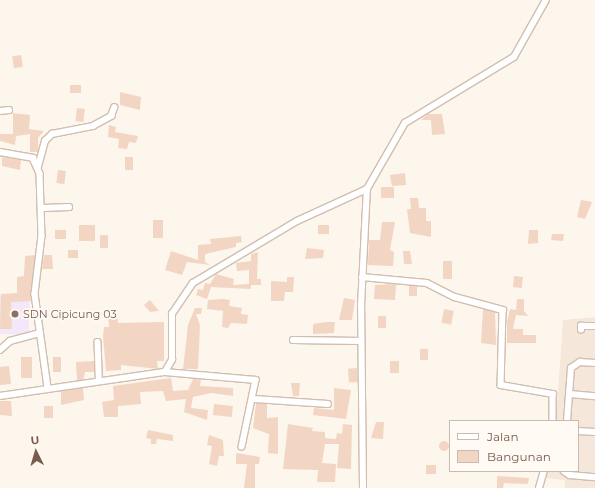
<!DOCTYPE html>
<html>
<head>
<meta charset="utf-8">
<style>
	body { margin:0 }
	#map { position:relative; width:595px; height:488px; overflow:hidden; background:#fdf6ec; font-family:Montserrat,sans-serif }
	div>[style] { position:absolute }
	.residential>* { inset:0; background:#f5e8da }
	.education>* { inset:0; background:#f3e8fa; transform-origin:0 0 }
	.building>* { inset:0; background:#f3d5c3; transform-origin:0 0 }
	.round { border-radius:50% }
	.roads { filter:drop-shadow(1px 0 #d1beb0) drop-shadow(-1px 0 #d1beb0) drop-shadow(0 1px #d1beb0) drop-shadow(0 -1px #d1beb0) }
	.street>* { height:5.5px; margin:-2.75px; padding:0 2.75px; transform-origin:2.75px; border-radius:2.75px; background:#fff }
	.dots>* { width:11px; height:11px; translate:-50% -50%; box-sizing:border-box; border:2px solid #fffaf3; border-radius:50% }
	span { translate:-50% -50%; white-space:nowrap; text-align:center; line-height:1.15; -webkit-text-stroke:3.5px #fffaf3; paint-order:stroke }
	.education-label { font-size:11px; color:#785e54 }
	.left { translate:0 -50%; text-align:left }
	.legend { position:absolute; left:449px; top:420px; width:130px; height:52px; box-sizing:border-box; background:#fffaf3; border:1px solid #cabbb1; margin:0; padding:5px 7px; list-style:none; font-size:12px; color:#7a5c4d }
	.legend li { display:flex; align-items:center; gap:8px; height:20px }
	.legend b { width:20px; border:1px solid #cabbb1 }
	.north { position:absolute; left:16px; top:432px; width:40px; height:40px; -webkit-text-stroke:3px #fffaf3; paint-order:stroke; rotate:355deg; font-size:11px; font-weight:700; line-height:16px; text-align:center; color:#7a5c4d }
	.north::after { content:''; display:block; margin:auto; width:14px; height:18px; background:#7a5c4d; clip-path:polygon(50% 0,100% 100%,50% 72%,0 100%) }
</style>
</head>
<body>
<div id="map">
	<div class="residential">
		<div style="clip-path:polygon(595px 317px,595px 488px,565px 488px,565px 480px,545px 478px,547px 471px,578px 471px,578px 421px,556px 421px,563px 320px)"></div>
	</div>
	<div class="education">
		<div style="left:0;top:294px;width:30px;height:40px;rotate:2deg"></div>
	</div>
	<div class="building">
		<div style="left:21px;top:55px;width:12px;height:9px;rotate:81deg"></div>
		<div style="left:70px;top:85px;width:11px;height:8px"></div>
		<div style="clip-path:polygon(120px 92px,141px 97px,140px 110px,120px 105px)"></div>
		<div style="left:77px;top:108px;width:8px;height:13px;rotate:7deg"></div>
		<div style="clip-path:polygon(13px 113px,30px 115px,29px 129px,44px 131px,38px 138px,38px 152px,30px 152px,30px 134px,16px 136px,15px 145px,0 141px,0 134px,13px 134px)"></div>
		<div style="clip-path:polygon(428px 114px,442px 114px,445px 134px,432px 135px,431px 120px,421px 120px)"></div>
		<div style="clip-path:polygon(109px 125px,116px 127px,115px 132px,138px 136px,136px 143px,129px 142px,127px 149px,118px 148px,119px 139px,108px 137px)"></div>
		<div style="clip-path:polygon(2px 157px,21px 160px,20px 170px,2px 166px)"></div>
		<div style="left:125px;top:157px;width:8px;height:13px"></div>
		<div style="left:58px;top:170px;width:8px;height:13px;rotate:7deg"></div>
		<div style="clip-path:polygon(405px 173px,406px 185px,392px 186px,390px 175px)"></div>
		<div style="left:381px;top:187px;width:13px;height:11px"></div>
		<div style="clip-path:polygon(410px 198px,418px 198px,419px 208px,426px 208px,426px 221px,431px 221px,431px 237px,410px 233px,407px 209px,411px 209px)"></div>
		<div style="clip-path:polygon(581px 200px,592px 202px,585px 219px,577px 217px)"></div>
		<div style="left:153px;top:220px;width:10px;height:18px"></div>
		<div style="clip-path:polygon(382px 222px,395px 222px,390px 250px,394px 252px,393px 266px,368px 265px,369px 240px,380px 240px)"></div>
		<div style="left:95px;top:225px;width:16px;height:16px;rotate:90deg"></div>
		<div style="left:329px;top:225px;width:9px;height:11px;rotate:90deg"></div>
		<div style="left:55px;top:230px;width:11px;height:9px"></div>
		<div style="clip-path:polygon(529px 230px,538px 230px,538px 243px,528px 244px)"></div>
		<div style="clip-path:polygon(552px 234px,564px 234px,563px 241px,551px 240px)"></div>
		<div style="left:108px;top:235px;width:13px;height:8px;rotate:90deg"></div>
		<div style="clip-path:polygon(241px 236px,242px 242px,236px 243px,236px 247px,205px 254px,205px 262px,210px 265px,187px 262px,182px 275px,165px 270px,171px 251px,198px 260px,198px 245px,211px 244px,210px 239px)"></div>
		<div style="clip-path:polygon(307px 248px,324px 250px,323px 258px,305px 259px)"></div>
		<div style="left:68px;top:250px;width:10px;height:8px"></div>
		<div style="clip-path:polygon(403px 251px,410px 251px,412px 264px,404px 264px)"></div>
		<div style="clip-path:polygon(258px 252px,257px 279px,261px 279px,261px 285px,251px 285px,251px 289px,211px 287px,207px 299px,196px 295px,198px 289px,203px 290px,205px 283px,210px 284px,216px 274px,234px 279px,233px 285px,249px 284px,249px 270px,237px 271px,236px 263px,251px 261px,251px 254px)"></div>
		<div style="clip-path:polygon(35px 255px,31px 301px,11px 302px,12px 329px,0 329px,1px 294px,17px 293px,17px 277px,24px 276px,25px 256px)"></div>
		<div style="clip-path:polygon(44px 255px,52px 255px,53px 269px,42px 269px)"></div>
		<div style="left:443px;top:261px;width:9px;height:18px"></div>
		<div style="left:514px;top:276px;width:9px;height:11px;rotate:6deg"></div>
		<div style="clip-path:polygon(287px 277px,294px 277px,293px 292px,285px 292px,284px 301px,271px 301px,271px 281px,287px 282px)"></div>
		<div style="clip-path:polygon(396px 284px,395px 300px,374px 299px,375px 285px)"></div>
		<div style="left:409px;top:286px;width:8px;height:10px"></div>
		<div style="clip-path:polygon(344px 298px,355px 300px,352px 320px,339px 320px)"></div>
		<div style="clip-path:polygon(223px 299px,230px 300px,229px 306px,242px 308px,241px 314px,248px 315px,247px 324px,231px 323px,228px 328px,222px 327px,223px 311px,207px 309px,208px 300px)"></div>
		<div style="clip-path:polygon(517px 299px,524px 299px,524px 311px,528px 316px,516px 315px,513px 329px,523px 329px,523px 335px,536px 335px,536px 343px,507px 343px,507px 322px,510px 309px,516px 310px)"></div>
		<div style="clip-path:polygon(150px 300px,159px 311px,150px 312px,144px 305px)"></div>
		<div style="clip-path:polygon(195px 308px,202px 308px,201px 314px,196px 314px,200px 325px,198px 369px,183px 369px,188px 325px)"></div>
		<div style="left:444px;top:309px;width:10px;height:14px;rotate:11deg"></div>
		<div style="clip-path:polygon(483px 309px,495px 312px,496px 345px,481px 343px)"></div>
		<div style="clip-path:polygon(108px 314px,117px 314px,118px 323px,164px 322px,164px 361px,157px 361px,158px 369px,121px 365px,121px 370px,106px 371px,103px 336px,104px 327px,109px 327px)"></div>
		<div style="left:378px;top:316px;width:8px;height:12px"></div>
		<div style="clip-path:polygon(326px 322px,335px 322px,334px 333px,313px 334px,313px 324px)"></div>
		<div style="left:420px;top:349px;width:8px;height:11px"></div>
		<div style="left:21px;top:357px;width:11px;height:21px"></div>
		<div style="left:53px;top:357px;width:8px;height:15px"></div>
		<div style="clip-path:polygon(94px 361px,94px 372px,85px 372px,83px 380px,77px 380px,76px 362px)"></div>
		<div style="left:390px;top:361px;width:9px;height:12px"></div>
		<div style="clip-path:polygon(9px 366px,11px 384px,0 385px,0 367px)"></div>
		<div style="left:357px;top:368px;width:14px;height:9px;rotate:86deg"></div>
		<div style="clip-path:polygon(171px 378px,173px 391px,188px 390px,193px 379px,201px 379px,200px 386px,233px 388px,233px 396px,211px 393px,193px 397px,191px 408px,208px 410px,207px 420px,184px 412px,186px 399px,166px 401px,163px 391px,140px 392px,141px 404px,118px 406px,118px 417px,104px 417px,102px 402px,114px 400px,113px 386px)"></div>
		<div style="clip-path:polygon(291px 383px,300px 383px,299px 396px,293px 396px)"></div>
		<div style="clip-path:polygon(83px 388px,84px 400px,61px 405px,61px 391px)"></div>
		<div style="clip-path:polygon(334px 388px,351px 390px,346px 419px,313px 415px,314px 408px,334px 410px)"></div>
		<div style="clip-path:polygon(0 401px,11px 401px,12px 416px,0 415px)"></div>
		<div style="clip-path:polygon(256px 403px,267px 404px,267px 418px,278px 417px,278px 454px,268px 453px,269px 434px,253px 428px)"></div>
		<div style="left:214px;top:404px;width:19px;height:11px;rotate:6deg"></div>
		<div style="left:44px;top:406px;width:9px;height:12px"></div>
		<div style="clip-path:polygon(376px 422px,384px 422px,383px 439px,371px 438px)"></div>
		<div style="clip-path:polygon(288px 424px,313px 428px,312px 431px,325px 432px,325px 438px,336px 439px,337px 433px,342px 434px,343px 424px,352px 425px,351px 469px,337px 468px,339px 444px,325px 444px,322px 463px,336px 464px,335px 482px,317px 482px,318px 470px,283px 469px)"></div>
		<div style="clip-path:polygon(148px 430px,173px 435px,173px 441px,157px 439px,156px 444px,151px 444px,151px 439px,146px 438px)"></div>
		<div style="clip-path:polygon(209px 435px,223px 440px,224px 456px,219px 456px,217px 466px,209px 464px,212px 446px,207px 445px)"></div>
		<div class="round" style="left:439px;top:441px;width:10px;height:10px"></div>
		<div style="clip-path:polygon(236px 453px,260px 457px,259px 464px,255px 464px,255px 488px,244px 488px,247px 464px,236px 464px)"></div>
		<div style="left:426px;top:465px;width:10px;height:9px"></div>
		<div style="clip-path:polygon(497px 476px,529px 478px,528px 484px,504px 483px,503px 488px,497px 488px)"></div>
	</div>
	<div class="roads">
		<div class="street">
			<div style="left:0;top:111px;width:9px;rotate:-6deg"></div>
			<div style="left:0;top:152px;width:34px;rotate:10deg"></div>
			<div style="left:33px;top:158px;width:17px;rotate:66deg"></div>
			<div style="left:40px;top:174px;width:62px;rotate:88.2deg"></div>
			<div style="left:42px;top:236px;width:58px;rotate:96.9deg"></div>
			<div style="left:35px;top:294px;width:95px;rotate:82.1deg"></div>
			<div style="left:38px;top:167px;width:27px;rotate:-75deg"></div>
			<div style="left:45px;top:141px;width:10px;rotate:-45deg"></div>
			<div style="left:52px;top:134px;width:42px;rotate:-11deg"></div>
			<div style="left:93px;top:126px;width:21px;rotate:-29deg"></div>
			<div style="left:111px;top:116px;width:9px;rotate:-69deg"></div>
			<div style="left:43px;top:208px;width:26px;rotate:-2deg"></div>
			<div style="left:362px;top:277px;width:65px;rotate:5.3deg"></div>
			<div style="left:427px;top:283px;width:31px;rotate:27deg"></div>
			<div style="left:455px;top:297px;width:50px;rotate:15.2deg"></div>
			<div style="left:503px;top:310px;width:75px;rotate:91.5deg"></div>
			<div style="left:501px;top:385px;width:53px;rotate:9.8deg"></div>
			<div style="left:553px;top:394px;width:27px;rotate:90deg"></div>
			<div style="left:581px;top:330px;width:4px;rotate:-90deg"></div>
			<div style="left:581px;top:326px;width:14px"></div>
			<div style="left:293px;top:340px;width:68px;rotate:0.8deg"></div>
			<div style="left:98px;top:342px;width:38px;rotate:88deg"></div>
			<div style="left:0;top:350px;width:13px;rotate:-42deg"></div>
			<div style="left:10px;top:341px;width:28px;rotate:-15deg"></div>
			<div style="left:165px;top:372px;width:91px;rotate:5deg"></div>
			<div style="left:256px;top:380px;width:68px;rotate:101.8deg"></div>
			<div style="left:570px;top:394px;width:25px;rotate:5deg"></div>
			<div style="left:0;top:396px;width:167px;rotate:-8.3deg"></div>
			<div style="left:165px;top:372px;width:14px;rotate:-60deg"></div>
			<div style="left:172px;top:360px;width:46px;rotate:-90deg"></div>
			<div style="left:172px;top:314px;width:37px;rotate:-56deg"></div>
			<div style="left:193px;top:283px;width:121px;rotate:-30.8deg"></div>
			<div style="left:297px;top:221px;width:77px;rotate:-24.6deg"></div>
			<div style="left:367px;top:189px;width:76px;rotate:-60.1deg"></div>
			<div style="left:405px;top:123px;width:127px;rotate:-31.2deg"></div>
			<div style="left:514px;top:57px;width:65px;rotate:-60.7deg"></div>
			<div style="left:255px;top:399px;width:73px;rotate:3.9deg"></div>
			<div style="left:567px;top:421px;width:53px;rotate:-85.7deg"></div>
			<div style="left:571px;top:368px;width:11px;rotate:-34deg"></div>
			<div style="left:580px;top:362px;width:15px;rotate:4deg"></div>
			<div style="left:578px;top:431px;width:17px;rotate:3deg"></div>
			<div style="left:564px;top:471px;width:7px;rotate:34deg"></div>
			<div style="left:570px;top:475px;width:25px;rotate:5deg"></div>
			<div style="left:363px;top:488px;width:182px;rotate:-90.6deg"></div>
			<div style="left:361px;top:306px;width:117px;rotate:-87.1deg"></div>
			<div style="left:539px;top:488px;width:18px;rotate:-74deg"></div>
		</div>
	</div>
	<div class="dots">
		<div style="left:15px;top:314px;background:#8d6e63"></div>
	</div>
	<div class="education-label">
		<span class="left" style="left:23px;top:314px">SDN Cipicung 03</span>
	</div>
	<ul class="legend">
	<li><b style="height:5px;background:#fff"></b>Jalan</li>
	<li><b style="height:11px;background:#f3d5c3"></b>Bangunan</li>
	</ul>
	<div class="north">U</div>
</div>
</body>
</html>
